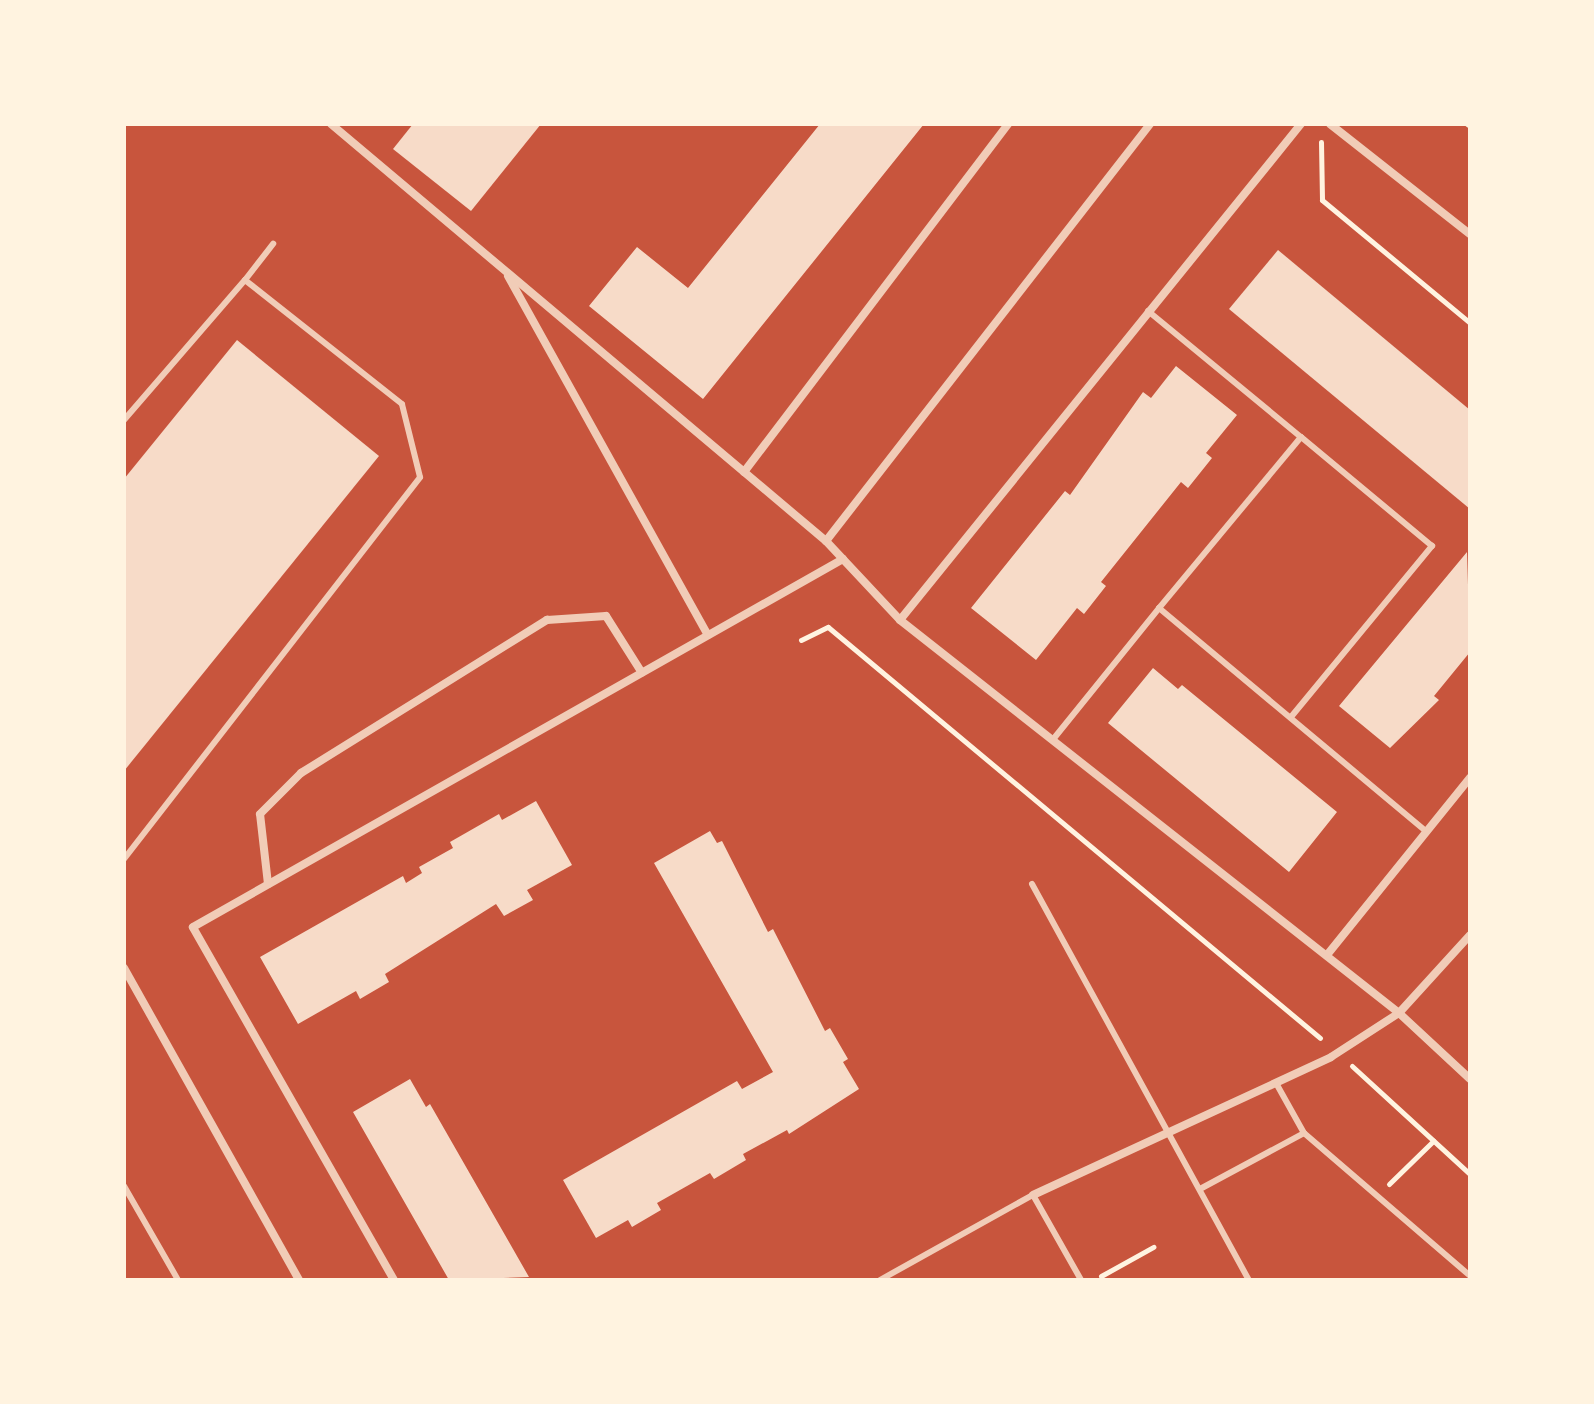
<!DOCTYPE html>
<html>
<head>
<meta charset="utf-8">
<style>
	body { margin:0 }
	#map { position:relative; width:1594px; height:1404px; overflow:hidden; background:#c8553d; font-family:"Golos Text",sans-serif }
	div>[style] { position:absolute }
	.building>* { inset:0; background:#f7dbc8 }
	.path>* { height:5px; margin:-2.5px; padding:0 2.5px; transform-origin:2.5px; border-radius:2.5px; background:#fff3e0 }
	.service>* { height:6px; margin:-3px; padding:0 3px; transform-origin:3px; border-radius:3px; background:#f1ccb7 }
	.minor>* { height:8px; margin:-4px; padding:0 4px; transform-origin:4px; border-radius:4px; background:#f1ccb7 }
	span { translate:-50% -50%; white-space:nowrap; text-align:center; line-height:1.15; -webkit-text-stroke:6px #fff3e0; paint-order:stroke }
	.frame { position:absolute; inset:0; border:126px solid #fff3e0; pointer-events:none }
</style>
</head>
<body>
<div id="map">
	<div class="building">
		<div style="clip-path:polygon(413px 124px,541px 124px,471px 211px,393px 149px)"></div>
		<div style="clip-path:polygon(820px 124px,924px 124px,703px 399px,589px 306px,637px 247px,688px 288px)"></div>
		<div style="clip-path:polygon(1278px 250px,1470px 410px,1470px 509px,1229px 309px)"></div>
		<div style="clip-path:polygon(237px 340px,379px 456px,124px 771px,124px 479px)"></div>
		<div style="clip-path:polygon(1176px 366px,1237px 415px,1206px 453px,1212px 458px,1188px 488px,1181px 482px,1101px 582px,1106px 586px,1084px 614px,1077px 608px,1036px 660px,971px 608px,1065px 491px,1070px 495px,1143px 392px,1151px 398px)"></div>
		<div style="clip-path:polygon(1467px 552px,1470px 652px,1434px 696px,1439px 700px,1390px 748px,1339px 706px)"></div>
		<div style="clip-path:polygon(1153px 668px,1178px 689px,1182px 685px,1337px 812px,1289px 872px,1108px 723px)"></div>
		<div style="clip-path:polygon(536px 801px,572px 865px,527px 890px,533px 900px,504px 916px,496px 904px,385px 974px,389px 982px,360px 999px,356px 991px,298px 1024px,260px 957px,403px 876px,406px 883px,422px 873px,419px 867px,453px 848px,450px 842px,499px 814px,502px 820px)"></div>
		<div style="clip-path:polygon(710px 831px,717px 843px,722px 841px,768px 932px,773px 929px,825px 1031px,830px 1028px,848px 1059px,843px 1062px,859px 1089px,789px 1134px,787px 1130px,743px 1154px,746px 1160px,714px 1179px,710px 1173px,657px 1203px,661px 1210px,632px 1227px,628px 1220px,596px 1238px,563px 1180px,737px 1081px,742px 1089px,773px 1072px,654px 863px)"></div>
		<div style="clip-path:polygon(410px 1079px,426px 1107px,430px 1104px,529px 1277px,449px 1280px,353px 1112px)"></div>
	</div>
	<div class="path">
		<div style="left:1467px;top:124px;width:4px;rotate:34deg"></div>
		<div style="left:1321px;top:142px;width:58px;rotate:89deg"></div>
		<div style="left:1322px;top:200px;width:192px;rotate:39.7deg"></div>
		<div style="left:801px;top:640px;width:30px;rotate:-26deg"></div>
		<div style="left:828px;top:627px;width:641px;rotate:39.87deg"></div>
		<div style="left:1352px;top:1066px;width:160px;rotate:42.5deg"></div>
		<div style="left:1389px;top:1184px;width:62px;rotate:-44.3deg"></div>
		<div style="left:1101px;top:1276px;width:60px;rotate:-29.1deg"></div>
	</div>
	<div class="service">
		<div style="left:1148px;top:311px;width:198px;rotate:39.5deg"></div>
		<div style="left:1301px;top:437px;width:222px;rotate:129.7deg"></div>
		<div style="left:124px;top:420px;width:185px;rotate:-49.2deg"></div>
		<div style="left:1291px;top:717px;width:222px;rotate:-50.5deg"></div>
		<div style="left:1432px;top:546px;width:170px;rotate:-140.2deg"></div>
		<div style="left:1055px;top:737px;width:166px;rotate:-51.1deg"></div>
		<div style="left:1159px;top:608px;width:348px;rotate:39.9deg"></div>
		<div style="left:124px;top:859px;width:483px;rotate:-52.2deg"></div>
		<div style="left:420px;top:477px;width:75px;rotate:-103.9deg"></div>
		<div style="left:402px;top:404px;width:200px;rotate:-141.7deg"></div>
		<div style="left:245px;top:280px;width:46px;rotate:-52.1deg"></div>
		<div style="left:1032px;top:884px;width:452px;rotate:61.3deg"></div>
		<div style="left:1276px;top:1083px;width:57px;rotate:60.8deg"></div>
		<div style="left:1304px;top:1133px;width:219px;rotate:40.7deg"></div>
		<div style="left:124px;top:1186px;width:108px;rotate:60.1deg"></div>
		<div style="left:1200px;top:1189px;width:118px;rotate:-28.3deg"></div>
		<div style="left:880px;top:1280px;width:175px;rotate:-29.1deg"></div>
		<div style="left:1033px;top:1195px;width:98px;rotate:60.5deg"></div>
	</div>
	<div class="minor">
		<div style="left:331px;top:124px;width:647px;rotate:40.11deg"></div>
		<div style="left:826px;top:541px;width:108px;rotate:46.9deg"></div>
		<div style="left:900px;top:620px;width:635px;rotate:38.22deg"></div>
		<div style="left:1399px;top:1013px;width:97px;rotate:42.9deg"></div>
		<div style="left:1330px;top:124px;width:178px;rotate:38.2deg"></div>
		<div style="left:508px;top:276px;width:411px;rotate:60.9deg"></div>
		<div style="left:744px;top:472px;width:437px;rotate:-52.8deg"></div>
		<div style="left:826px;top:541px;width:528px;rotate:-52.15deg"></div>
		<div style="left:900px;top:620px;width:638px;rotate:-51.05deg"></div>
		<div style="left:268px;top:884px;width:70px;rotate:-96.5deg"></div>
		<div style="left:260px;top:814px;width:58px;rotate:-45deg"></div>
		<div style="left:301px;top:773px;width:290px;rotate:-31.9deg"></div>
		<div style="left:547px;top:620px;width:59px;rotate:-3.9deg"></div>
		<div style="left:606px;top:616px;width:67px;rotate:57.7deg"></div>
		<div style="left:1327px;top:955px;width:228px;rotate:-51.1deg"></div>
		<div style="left:124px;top:968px;width:358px;rotate:60.7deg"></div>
		<div style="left:1033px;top:1195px;width:328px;rotate:-24.8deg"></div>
		<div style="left:1331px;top:1057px;width:81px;rotate:-32.9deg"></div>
		<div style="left:1399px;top:1013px;width:105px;rotate:-47.7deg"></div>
		<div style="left:394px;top:1280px;width:406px;rotate:-119.7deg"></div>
		<div style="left:193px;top:927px;width:747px;rotate:-29.52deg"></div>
	</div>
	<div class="frame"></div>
</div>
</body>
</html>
